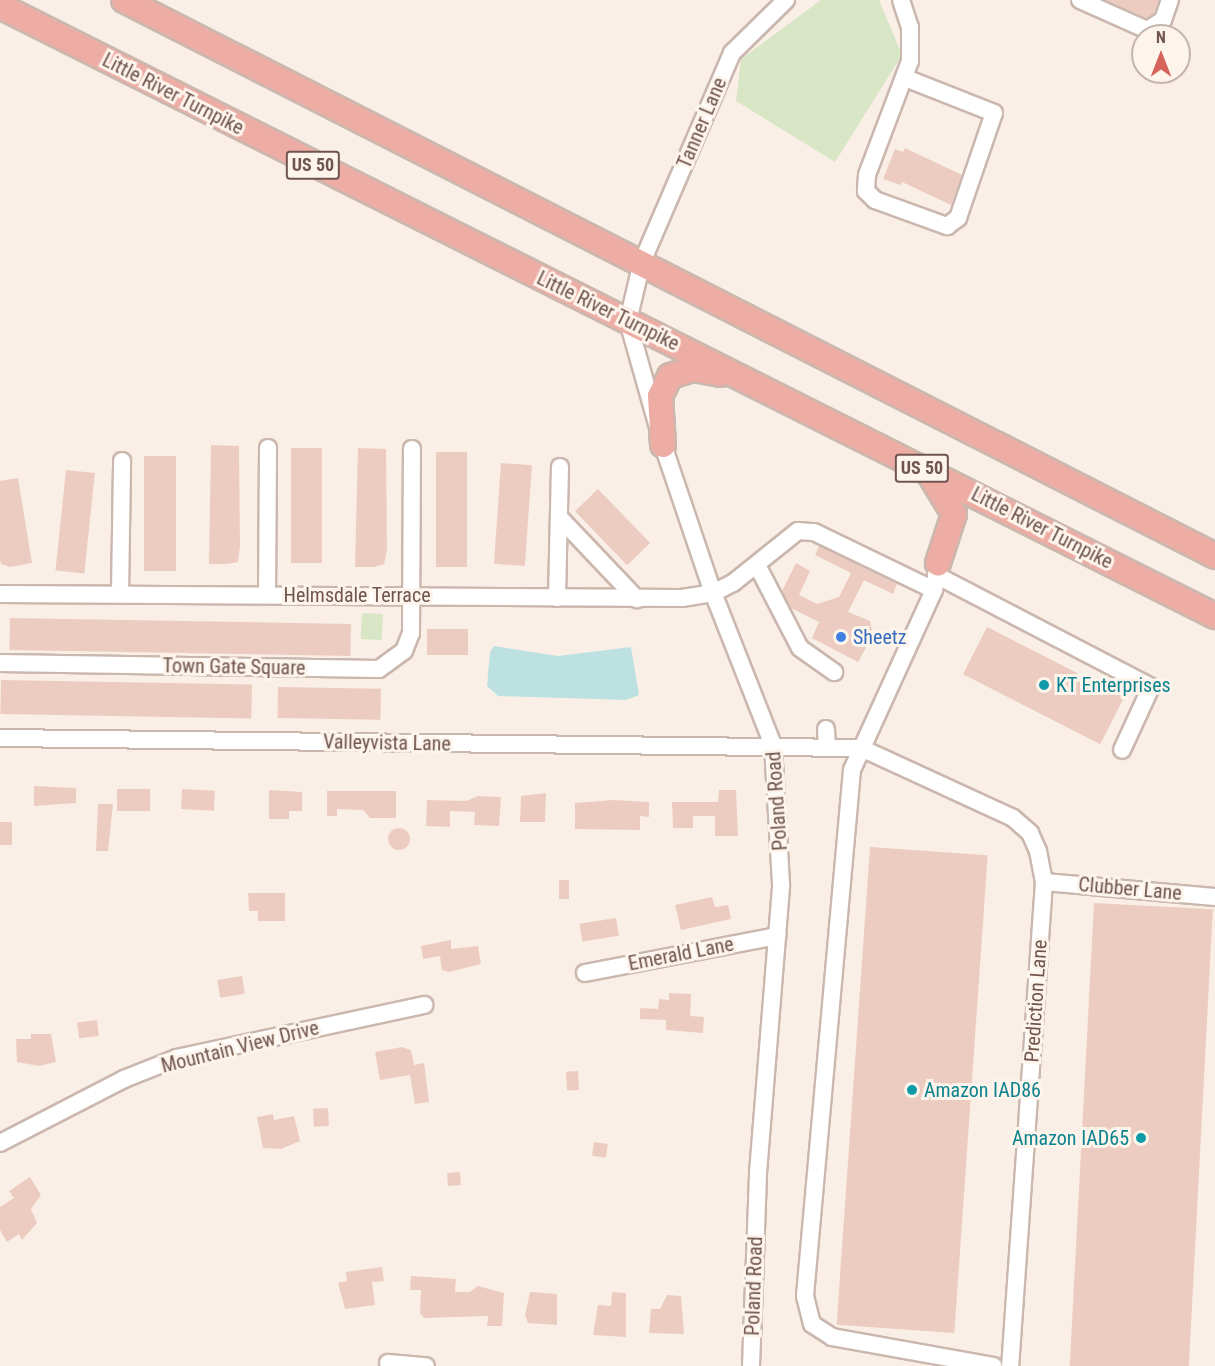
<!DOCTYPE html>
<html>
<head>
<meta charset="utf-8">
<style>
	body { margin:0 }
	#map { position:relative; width:1215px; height:1366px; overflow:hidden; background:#faefe6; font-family:"Roboto Condensed",sans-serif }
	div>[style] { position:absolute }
	.green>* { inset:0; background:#d8e6c6; transform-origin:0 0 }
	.water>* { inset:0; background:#bde1e1 }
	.building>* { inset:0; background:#ecccc1; transform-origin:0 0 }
	.round { border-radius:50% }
	.roads { filter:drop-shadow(2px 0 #cab7ae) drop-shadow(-2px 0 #cab7ae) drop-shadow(0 2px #cab7ae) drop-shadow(0 -2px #cab7ae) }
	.minor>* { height:16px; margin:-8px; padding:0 8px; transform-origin:8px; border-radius:8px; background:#fff }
	.highway>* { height:24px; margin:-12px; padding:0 12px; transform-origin:12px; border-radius:12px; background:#edada4 }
	.dots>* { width:16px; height:16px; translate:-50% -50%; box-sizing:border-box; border:3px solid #fdf4ec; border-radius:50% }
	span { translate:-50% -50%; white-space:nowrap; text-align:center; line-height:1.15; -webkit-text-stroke:6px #fdf4ec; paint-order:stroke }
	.shield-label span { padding:2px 4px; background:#fdf4ec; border:2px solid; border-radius:4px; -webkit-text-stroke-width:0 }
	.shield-label { font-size:18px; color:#70554e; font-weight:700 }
	.street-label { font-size:20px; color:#70554e }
	.shop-label { font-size:20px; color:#366cbe }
	.left { translate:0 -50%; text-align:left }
	.culture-label { font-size:20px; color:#0d838f }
	.right { translate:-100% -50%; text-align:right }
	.north { position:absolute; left:1131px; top:24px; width:60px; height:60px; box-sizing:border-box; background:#fdf4ec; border:2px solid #c5b4ad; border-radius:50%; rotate:0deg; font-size:16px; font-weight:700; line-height:24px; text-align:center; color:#70554e }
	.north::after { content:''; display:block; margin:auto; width:21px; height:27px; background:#d66359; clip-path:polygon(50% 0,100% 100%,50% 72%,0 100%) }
</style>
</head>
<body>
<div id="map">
	<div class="green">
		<div style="clip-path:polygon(821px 0,879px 0,902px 55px,835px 162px,736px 101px,741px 59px)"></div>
		<div style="left:362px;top:613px;width:21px;height:26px;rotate:3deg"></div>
	</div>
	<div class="water">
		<div style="clip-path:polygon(494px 646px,558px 656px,631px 647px,639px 695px,626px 700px,498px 696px,487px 686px,490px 652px)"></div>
	</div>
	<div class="building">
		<div style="clip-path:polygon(1106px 0,1159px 0,1154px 13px,1146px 18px)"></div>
		<div style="clip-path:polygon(905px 148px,962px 175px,951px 205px,902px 182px,900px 185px,883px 179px,895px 149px,903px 152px)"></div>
		<div style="clip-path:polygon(211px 445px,239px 446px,240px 547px,238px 562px,227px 564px,209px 564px)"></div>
		<div style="left:291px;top:448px;width:31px;height:115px"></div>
		<div style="clip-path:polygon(358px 448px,386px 449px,387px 550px,384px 564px,374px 567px,355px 567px)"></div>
		<div style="left:436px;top:452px;width:31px;height:115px"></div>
		<div style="left:144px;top:456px;width:32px;height:115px"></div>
		<div style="left:501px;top:463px;width:31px;height:101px;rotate:4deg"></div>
		<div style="left:66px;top:470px;width:29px;height:101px;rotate:6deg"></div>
		<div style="clip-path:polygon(18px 478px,32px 563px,10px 567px,1px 564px,0 559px,0 481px)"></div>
		<div style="left:598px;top:489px;width:75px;height:32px;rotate:46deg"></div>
		<div style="clip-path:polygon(819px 546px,897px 584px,893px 594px,864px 580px,848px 612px,870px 621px,873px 635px,858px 662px,812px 638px,819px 622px,791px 608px,782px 591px,796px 563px,810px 571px,799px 595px,817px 604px,839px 597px,851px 573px,815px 555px)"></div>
		<div style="left:10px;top:618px;width:341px;height:32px;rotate:1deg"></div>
		<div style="left:987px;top:627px;width:154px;height:53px;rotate:27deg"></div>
		<div style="left:427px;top:629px;width:41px;height:26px"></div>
		<div style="left:1px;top:680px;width:251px;height:34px;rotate:1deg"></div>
		<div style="left:278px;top:687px;width:103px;height:31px;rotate:1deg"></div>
		<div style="clip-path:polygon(34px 786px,76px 788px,76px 803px,34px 806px)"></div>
		<div style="left:150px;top:789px;width:22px;height:33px;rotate:90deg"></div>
		<div style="left:182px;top:789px;width:33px;height:20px;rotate:3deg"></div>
		<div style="clip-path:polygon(269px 790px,302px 792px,302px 811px,289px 811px,289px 819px,269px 819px)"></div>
		<div style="clip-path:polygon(719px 790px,736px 790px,738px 836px,715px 836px,715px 816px,693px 816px,693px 828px,673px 828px,672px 802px,718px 802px)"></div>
		<div style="clip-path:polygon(327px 791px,396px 791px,396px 818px,370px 818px,363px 810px,337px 809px,337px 816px,327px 816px)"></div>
		<div style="clip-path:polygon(546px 793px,545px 822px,520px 822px,521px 796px)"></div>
		<div style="clip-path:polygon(478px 796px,501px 797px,499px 826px,474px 825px,475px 812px,450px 811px,450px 827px,426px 826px,427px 800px,466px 801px)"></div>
		<div style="clip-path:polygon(613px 800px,649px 802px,649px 817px,640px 816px,640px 830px,575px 829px,575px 803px)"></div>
		<div style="clip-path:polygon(98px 804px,113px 804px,108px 851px,96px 851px)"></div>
		<div style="left:0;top:822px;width:12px;height:23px"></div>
		<div class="round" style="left:388px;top:828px;width:22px;height:22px"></div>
		<div style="left:870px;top:847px;width:118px;height:479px;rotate:4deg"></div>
		<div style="left:559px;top:880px;width:10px;height:19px"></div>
		<div style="clip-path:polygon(248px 893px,285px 893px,285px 921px,258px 921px,258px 911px,249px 911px)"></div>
		<div style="clip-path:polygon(712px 897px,715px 907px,728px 905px,731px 919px,681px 930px,675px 905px)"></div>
		<div style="left:1094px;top:903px;width:119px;height:464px;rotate:3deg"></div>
		<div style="left:616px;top:918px;width:18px;height:37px;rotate:81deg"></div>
		<div style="clip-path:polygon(451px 940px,451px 949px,478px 946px,481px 964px,449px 972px,442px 970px,440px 956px,423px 959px,421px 946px)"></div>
		<div style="left:242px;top:976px;width:18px;height:25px;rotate:81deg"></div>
		<div style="clip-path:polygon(669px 993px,691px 994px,690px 1016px,704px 1017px,703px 1033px,666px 1030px,666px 1020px,640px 1019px,640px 1008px,658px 1009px,659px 999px,669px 1000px)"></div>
		<div style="left:97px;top:1020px;width:16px;height:20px;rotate:83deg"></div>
		<div style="clip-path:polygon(31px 1034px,51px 1034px,56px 1062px,39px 1066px,17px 1062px,16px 1039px,31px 1039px)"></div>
		<div style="clip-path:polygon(402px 1047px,411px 1050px,414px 1065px,424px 1063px,429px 1102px,415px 1104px,410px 1075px,380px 1080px,375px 1052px)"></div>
		<div style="left:578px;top:1071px;width:19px;height:12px;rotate:87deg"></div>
		<div style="left:328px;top:1108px;width:18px;height:15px;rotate:87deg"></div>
		<div style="clip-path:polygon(273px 1114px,274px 1120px,294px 1116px,300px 1141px,281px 1149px,263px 1148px,257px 1117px)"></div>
		<div style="left:594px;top:1142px;width:14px;height:14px;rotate:8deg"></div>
		<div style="left:460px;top:1172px;width:13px;height:13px;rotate:86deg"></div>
		<div style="clip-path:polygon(30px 1177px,41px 1195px,31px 1209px,37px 1223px,22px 1240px,19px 1234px,7px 1242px,0 1230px,0 1207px,14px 1198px,9px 1191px)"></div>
		<div style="clip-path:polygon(382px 1267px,384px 1281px,372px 1282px,375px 1305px,345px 1309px,338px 1283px,347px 1281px,346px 1272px)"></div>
		<div style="clip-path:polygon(411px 1276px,456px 1279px,455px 1292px,470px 1292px,478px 1286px,504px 1293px,502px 1326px,487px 1326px,488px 1316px,424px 1318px,420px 1313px,421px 1290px,410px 1290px)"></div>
		<div style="clip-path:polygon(530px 1292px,557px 1294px,557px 1325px,528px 1323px,525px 1315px)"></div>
		<div style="clip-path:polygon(612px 1292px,626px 1293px,626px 1337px,593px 1335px,598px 1305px,611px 1306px)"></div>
		<div style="clip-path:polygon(667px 1295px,681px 1296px,684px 1334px,649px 1333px,651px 1309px,660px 1309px)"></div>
	</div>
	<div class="roads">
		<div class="minor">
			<div style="left:901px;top:0;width:28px;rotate:72deg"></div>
			<div style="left:910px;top:27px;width:34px;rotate:90deg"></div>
			<div style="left:910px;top:61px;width:122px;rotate:110.7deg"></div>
			<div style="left:867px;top:175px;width:16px;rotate:94deg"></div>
			<div style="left:866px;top:191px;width:13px;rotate:45deg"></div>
			<div style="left:875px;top:200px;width:77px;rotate:19.9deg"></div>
			<div style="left:947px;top:226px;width:14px;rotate:-36deg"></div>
			<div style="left:958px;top:218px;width:111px;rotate:-71.1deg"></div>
			<div style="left:994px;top:113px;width:96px;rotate:-158.5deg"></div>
			<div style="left:1080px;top:0;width:73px;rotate:24.1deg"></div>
			<div style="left:1147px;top:30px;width:19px;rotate:-32deg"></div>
			<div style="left:1163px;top:20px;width:21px;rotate:-71deg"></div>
			<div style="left:560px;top:518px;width:112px;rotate:46.5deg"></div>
			<div style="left:938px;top:563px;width:27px;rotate:98deg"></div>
			<div style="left:934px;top:590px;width:198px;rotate:114.5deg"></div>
			<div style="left:852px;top:770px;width:528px;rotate:95.11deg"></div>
			<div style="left:805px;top:1296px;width:29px;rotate:76deg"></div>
			<div style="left:812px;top:1324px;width:24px;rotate:33deg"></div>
			<div style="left:832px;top:1337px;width:164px;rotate:10.2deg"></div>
			<div style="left:757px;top:565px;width:93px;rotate:62.6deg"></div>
			<div style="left:800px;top:648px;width:42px;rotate:35.2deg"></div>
			<div style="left:936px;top:575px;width:242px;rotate:27.5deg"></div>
			<div style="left:1151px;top:687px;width:69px;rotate:114.7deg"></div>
			<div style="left:0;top:594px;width:682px;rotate:0.34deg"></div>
			<div style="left:682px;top:598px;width:31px;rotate:-9deg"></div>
			<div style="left:713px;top:593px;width:22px;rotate:-27deg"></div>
			<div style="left:733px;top:583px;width:83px;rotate:-38.7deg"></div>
			<div style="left:798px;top:531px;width:16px;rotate:4deg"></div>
			<div style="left:814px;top:532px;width:133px;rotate:25.8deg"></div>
			<div style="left:120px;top:594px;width:133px;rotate:-89.1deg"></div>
			<div style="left:267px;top:595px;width:147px;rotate:-89.6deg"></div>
			<div style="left:557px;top:598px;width:131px;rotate:-88.7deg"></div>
			<div style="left:0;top:663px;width:379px;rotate:0.9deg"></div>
			<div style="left:379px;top:669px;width:31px;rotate:-36deg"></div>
			<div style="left:404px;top:651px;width:19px;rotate:-69deg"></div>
			<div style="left:411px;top:633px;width:184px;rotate:-89.7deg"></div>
			<div style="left:826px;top:729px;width:19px;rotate:87deg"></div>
			<div style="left:0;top:738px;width:861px;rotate:0.67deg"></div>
			<div style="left:861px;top:748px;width:167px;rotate:24.7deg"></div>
			<div style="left:1013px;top:818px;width:23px;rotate:41deg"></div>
			<div style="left:1030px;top:833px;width:20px;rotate:66deg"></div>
			<div style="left:1038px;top:851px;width:32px;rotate:79deg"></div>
			<div style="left:1044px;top:882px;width:485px;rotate:94deg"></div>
			<div style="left:1044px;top:882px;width:172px;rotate:5deg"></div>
			<div style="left:585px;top:973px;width:196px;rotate:-10.9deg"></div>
			<div style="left:0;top:1143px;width:140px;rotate:-27.3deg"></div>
			<div style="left:124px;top:1079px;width:57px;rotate:-21.6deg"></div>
			<div style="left:177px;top:1058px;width:253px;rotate:-12.1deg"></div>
			<div style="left:388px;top:1363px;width:38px;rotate:5deg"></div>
			<div style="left:751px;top:1366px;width:193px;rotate:-87.9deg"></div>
			<div style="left:758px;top:1173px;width:290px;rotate:-85.4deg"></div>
			<div style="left:781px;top:884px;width:139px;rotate:-93.3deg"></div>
			<div style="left:773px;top:745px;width:163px;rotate:-111.5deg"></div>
			<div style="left:713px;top:593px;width:156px;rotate:-108.7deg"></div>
			<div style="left:663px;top:445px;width:129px;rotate:-105.8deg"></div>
			<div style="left:628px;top:321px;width:61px;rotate:-76.7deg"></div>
			<div style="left:642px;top:262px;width:228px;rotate:-66.7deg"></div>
			<div style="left:732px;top:53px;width:76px;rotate:-44.5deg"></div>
		</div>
		<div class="highway">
			<div style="left:124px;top:0;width:1225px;rotate:27deg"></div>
			<div style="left:0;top:6px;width:1360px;rotate:26.66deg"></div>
			<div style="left:663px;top:445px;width:49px;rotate:-93.5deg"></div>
			<div style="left:660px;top:396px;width:22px;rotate:-63deg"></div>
			<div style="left:670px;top:376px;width:24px;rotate:-17deg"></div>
			<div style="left:693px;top:369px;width:28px;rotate:10deg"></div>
			<div style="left:929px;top:473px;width:48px;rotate:58.6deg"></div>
			<div style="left:954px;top:514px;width:52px;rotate:108.1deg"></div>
		</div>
	</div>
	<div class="dots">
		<div style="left:841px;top:637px;background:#3f7fe0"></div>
		<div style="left:1044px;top:685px;background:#0f9aa8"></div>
		<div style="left:912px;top:1090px;background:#0f9aa8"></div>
		<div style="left:1141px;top:1138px;background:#0f9aa8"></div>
	</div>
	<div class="shield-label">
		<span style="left:313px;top:165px">US 50</span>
		<span style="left:922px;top:468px">US 50</span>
	</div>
	<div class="street-label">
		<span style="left:173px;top:94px;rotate:27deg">Little River Turnpike</span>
		<span style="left:702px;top:123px;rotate:-67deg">Tanner Lane</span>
		<span style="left:608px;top:311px;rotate:26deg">Little River Turnpike</span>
		<span style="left:1042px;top:528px;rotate:27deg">Little River Turnpike</span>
		<span style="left:357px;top:595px">Helmsdale Terrace</span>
		<span style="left:234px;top:667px;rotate:1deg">Town Gate Square</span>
		<span style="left:387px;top:743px;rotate:1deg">Valleyvista Lane</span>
		<span style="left:777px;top:801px;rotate:-94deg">Poland Road</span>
		<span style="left:1130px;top:889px;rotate:5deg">Clubber Lane</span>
		<span style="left:681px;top:954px;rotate:-11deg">Emerald Lane</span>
		<span style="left:1036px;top:1001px;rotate:-86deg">Prediction Lane</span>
		<span style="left:240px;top:1047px;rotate:-14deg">Mountain View Drive</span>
		<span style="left:754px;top:1286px;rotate:-88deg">Poland Road</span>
	</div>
	<div class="shop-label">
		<span class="left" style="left:853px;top:637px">Sheetz</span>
	</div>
	<div class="culture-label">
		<span class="left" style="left:1056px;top:685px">KT Enterprises</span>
		<span class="left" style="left:924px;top:1090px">Amazon IAD86</span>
		<span class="right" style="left:1129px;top:1138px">Amazon IAD65</span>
	</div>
	<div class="north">N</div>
</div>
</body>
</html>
